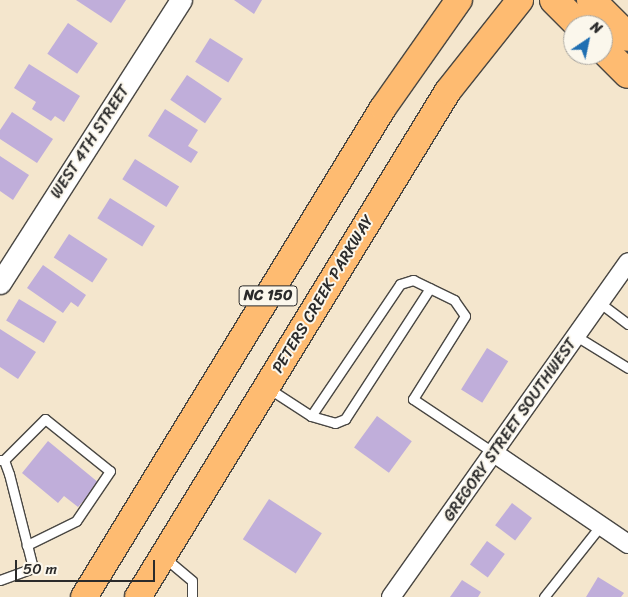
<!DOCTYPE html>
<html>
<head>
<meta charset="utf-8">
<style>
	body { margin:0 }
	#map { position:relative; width:628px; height:597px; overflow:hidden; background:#f4e6cd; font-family:Sriracha,sans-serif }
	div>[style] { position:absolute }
	.building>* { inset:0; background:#c0aeda; transform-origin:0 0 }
	.roads { filter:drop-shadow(1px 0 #494743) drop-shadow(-1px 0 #494743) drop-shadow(0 1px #494743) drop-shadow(0 -1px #494743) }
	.service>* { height:9px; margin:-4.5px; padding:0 4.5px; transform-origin:4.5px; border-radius:4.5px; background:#fff }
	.minor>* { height:18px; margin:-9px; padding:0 9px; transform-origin:9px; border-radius:9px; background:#fff }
	.tertiary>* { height:21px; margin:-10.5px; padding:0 10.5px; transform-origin:10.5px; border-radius:10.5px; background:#fff }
	.primary>* { height:26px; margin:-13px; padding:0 13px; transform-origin:13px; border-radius:13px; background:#febb71 }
	.motorway>* { height:28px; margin:-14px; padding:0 14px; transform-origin:14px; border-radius:14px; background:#febb71 }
	span { translate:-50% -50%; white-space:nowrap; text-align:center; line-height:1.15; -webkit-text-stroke:4px #fbf7ec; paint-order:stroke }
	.shield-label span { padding:1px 4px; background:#fbf7ec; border:1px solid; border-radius:4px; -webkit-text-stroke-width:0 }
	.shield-label { font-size:15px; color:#2b2b2b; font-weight:700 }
	.street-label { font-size:16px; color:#2b2b2b }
	.north { position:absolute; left:563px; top:15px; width:50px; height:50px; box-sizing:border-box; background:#fbf7ec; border:1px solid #a8a59f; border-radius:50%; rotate:34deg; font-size:14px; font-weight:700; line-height:20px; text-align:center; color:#2b2b2b }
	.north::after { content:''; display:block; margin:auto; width:18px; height:22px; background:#1f6fb2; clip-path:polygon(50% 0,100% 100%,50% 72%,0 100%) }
	.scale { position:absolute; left:15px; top:560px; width:140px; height:22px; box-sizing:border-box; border:2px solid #2b2b2b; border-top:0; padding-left:6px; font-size:15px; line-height:18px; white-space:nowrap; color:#2b2b2b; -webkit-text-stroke:4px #fbf7ec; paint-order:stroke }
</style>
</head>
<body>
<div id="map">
	<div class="building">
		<div style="clip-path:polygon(76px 0,126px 0,111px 23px)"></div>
		<div style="clip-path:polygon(234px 0,262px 0,254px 14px)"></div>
		<div style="left:68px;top:23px;width:36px;height:37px;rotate:34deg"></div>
		<div style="left:210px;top:38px;width:39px;height:28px;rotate:32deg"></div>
		<div style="clip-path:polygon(29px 64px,80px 96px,64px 122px,55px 116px,51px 121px,32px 109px,36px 102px,14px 88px)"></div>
		<div style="left:187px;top:75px;width:42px;height:30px;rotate:34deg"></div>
		<div style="clip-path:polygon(165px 109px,198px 130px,188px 146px,198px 152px,191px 163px,148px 136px)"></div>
		<div style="clip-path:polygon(12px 112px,53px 139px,37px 163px,0 139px,0 130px)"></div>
		<div style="clip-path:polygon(0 156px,29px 175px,13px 200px,0 191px)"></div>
		<div style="left:135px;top:159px;width:52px;height:24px;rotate:32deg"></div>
		<div style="left:110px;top:198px;width:53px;height:24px;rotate:32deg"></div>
		<div style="left:69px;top:234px;width:46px;height:28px;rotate:33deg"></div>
		<div style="clip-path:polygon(43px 265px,86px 295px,78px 307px,71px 302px,63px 313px,27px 288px)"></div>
		<div style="left:19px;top:299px;width:44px;height:25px;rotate:31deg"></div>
		<div style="clip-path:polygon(0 329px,36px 352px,18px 379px,0 367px)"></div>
		<div style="left:487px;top:348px;width:25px;height:49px;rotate:32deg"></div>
		<div style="left:377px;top:416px;width:43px;height:39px;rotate:36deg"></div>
		<div style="clip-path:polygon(48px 441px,99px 483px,78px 507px,64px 496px,58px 503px,22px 473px)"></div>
		<div style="left:269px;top:499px;width:63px;height:48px;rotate:33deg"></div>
		<div style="left:512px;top:503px;width:25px;height:28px;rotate:37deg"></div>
		<div style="left:487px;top:541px;width:22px;height:29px;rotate:36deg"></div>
		<div style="clip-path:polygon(598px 577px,624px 593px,621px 597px,586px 597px)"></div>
		<div style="clip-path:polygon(462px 580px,481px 592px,478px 597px,450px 597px)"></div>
	</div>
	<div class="roads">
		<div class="service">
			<div style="left:600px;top:303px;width:35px;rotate:37deg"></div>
			<div style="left:576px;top:336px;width:61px;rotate:31.6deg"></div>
			<div style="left:268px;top:388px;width:51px;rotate:33.1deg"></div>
			<div style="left:311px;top:416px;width:159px;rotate:-56deg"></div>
			<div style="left:400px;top:284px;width:14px;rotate:-17deg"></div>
			<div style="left:413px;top:280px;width:46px;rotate:26deg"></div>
			<div style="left:454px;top:300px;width:19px;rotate:55deg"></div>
			<div style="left:465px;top:316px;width:98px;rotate:122.1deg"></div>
			<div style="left:413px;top:399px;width:97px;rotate:33.7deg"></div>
			<div style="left:311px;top:416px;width:25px;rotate:16deg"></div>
			<div style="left:335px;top:423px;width:11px;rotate:-22deg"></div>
			<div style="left:345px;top:419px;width:156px;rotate:-57deg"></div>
			<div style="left:4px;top:460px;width:58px;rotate:-45deg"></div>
			<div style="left:45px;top:419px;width:83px;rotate:38.7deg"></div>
			<div style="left:110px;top:471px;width:60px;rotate:124.2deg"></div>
			<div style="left:76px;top:521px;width:55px;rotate:153.9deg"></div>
			<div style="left:165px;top:558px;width:35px;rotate:40deg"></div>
			<div style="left:192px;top:581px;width:16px;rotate:90deg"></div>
			<div style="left:0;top:580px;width:35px;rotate:-20deg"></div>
			<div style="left:33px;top:568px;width:97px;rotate:-104.3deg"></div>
			<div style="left:9px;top:474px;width:15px;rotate:-110deg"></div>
			<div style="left:4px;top:460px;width:4px;rotate:180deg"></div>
			<div style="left:544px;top:597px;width:92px;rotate:-51.6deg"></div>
		</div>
		<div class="minor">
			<div style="left:494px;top:453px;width:162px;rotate:34.2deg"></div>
			<div style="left:391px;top:597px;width:410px;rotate:-54.7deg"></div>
		</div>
		<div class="tertiary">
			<div style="left:0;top:283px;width:336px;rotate:-57.4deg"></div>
		</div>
		<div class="primary">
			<div style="left:84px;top:597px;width:573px;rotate:-58.56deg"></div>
			<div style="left:383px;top:108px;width:132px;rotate:-54.9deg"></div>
			<div style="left:138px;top:597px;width:593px;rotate:-58.51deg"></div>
			<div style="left:448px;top:91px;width:116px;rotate:-51.6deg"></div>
		</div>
		<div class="motorway">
			<div style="left:554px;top:0;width:35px;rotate:45deg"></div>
			<div style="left:591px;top:0;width:52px;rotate:45deg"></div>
			<div style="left:603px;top:49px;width:35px;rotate:45deg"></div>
		</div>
	</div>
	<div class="shield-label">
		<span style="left:268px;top:296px">NC 150</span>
	</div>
	<div class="street-label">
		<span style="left:90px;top:142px;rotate:-57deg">WEST 4TH STREET</span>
		<span style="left:323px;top:294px;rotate:-59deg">PETERS CREEK PARKWAY</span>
		<span style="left:510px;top:430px;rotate:-55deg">GREGORY STREET SOUTHWEST</span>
	</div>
	<div class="north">N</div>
	<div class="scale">50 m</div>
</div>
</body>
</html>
